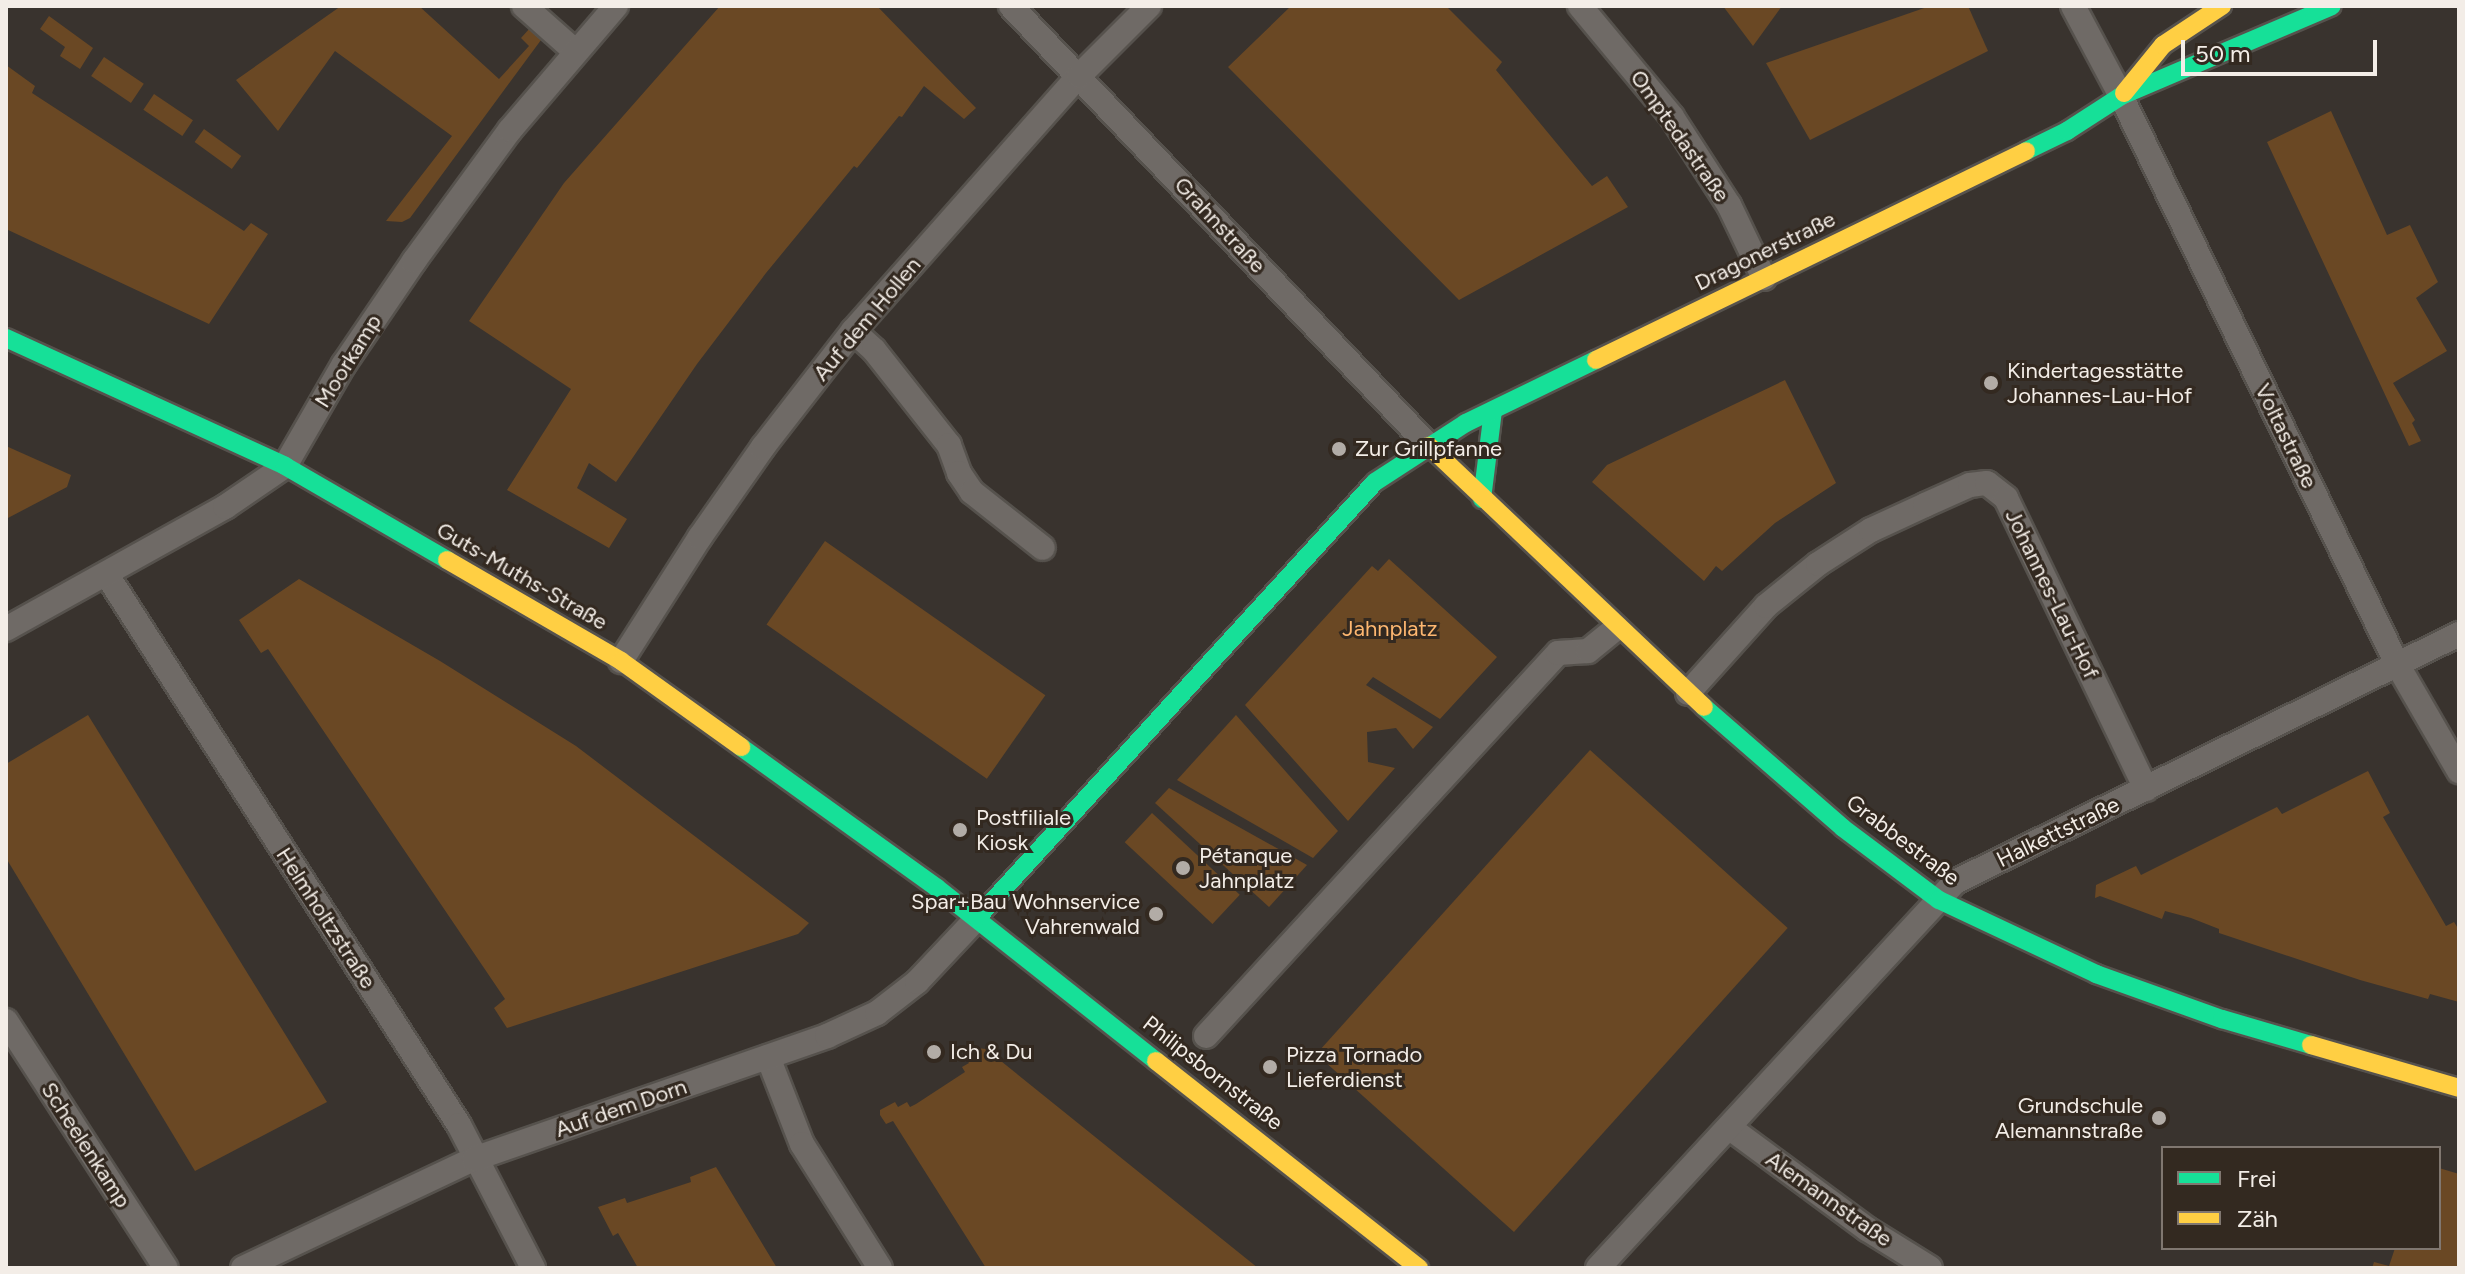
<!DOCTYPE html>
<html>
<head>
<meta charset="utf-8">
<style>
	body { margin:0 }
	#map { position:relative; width:2465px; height:1274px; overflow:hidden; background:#39332e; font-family:Figtree,sans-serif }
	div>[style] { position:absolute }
	.green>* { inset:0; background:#6a4824; transform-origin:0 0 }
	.roads { filter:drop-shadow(2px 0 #56524d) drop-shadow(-2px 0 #56524d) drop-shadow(0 2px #56524d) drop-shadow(0 -2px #56524d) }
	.street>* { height:24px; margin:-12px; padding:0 12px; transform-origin:12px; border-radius:12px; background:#6f6a66 }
	.fast>* { height:18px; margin:-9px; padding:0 9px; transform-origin:9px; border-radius:9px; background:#16e098 }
	.slow>* { height:18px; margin:-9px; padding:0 9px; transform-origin:9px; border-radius:9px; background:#ffcf43 }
	.dots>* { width:22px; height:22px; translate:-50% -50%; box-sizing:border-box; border:4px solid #332920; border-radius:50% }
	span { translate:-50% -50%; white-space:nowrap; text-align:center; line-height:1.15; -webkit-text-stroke:6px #332920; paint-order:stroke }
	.street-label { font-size:22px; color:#f3ede7 }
	.poi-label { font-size:22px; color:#f3ede7 }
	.left { translate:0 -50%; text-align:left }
	.right { translate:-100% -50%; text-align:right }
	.park-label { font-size:22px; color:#feb770 }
	.frame { position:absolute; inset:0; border:8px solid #f3ede7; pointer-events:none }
	.legend { position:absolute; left:2161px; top:1146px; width:280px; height:104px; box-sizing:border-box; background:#332920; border:2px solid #807770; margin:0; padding:10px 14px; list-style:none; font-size:24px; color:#f3ede7 }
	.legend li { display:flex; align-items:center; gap:16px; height:40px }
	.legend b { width:40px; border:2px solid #807770 }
	.scale { position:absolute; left:2181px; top:40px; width:196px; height:36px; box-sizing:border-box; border:4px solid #f3ede7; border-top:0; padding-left:10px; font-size:24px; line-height:28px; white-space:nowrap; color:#f3ede7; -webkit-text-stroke:6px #332920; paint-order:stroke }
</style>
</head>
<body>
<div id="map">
	<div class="green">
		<div style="clip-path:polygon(341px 6px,419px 6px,499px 79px,529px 46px,521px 38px,530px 28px,541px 40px,410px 218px,402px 222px,386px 221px,452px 136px,335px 51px,278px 131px,236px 80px)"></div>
		<div style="clip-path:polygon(720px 6px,877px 6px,976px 108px,964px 119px,924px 86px,902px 117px,899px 116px,857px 168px,854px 166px,766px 273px,697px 364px,616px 482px,589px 463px,577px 488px,627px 519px,609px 548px,507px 490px,571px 389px,469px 321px,564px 183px)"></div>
		<div style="clip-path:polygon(1291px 6px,1446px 6px,1502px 62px,1496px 70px,1592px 186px,1607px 176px,1628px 207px,1459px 300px,1228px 67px)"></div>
		<div style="clip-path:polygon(1723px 6px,1782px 6px,1753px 46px)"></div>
		<div style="clip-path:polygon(1930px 6px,1968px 6px,1988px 51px,1810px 140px,1766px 63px)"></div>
		<div style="clip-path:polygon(49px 16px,93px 48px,80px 69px,60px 56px,65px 47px,40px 29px)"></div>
		<div style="left:104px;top:57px;width:48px;height:23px;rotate:34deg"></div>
		<div style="clip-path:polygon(6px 65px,35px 86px,32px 93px,244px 231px,251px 223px,268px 234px,209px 324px,6px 229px)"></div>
		<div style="left:154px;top:94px;width:47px;height:19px;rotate:34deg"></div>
		<div style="clip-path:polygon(2331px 111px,2387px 235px,2410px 225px,2438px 282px,2416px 298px,2447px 351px,2393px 383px,2415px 420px,2412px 423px,2421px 441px,2409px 446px,2267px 142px)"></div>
		<div style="left:204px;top:129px;width:46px;height:16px;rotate:36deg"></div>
		<div style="clip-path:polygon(1785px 380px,1836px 483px,1775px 523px,1722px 571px,1716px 566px,1704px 581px,1592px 482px,1607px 465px)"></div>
		<div style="clip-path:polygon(6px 446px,71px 475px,67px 487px,6px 519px)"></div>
		<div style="left:825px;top:541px;width:269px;height:102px;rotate:35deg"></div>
		<div style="clip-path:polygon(1389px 559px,1497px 657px,1440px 719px,1373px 677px,1366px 685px,1433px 727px,1413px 749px,1396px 728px,1367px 732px,1368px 762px,1395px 768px,1348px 821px,1245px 705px,1372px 566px,1378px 571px)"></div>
		<div style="clip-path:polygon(299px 579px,440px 661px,576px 746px,809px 923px,798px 934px,507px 1028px,494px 1008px,505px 999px,268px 649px,261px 653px,239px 620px)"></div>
		<div style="clip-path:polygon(88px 715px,327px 1102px,195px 1171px,6px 858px,6px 764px)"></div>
		<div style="clip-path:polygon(1236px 715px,1338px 831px,1313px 858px,1177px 780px)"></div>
		<div style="left:1590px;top:750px;width:266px;height:409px;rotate:42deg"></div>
		<div style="clip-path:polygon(2368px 771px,2390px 813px,2383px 817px,2446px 926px,2454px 922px,2459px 930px,2459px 1002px,2430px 994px,2428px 999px,2360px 980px,2219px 933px,2219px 929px,2191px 918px,2165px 911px,2162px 919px,2100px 896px,2095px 898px,2096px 885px,2136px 866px,2141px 875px,2277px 807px,2282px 814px)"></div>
		<div style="clip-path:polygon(1169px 788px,1307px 865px,1269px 907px,1155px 803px)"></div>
		<div style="left:1152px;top:813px;width:120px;height:40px;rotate:43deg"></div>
		<div style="clip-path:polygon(976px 1048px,986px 1049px,1258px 1268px,986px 1268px,893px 1121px,886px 1124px,880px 1115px,880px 1110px,895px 1102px,898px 1107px,907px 1102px,910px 1107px,916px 1104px,965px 1072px,962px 1067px,969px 1063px,965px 1057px)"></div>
		<div style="clip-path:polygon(716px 1167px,777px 1268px,638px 1268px,618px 1233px,613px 1236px,598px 1207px,625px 1198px,627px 1203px,691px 1182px,690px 1177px)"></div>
		<div style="clip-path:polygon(2439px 1168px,2459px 1174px,2459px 1268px,2372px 1268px,2374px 1262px,2389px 1266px,2395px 1248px,2439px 1248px)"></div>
	</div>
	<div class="roads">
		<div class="street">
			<div style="left:524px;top:6px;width:69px;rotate:41.5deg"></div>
			<div style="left:1011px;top:6px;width:607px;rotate:46.47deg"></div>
			<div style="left:1580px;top:6px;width:144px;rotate:50.3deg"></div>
			<div style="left:1672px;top:117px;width:105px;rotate:57.1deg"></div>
			<div style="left:1729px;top:205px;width:81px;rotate:64.4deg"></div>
			<div style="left:2073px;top:6px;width:102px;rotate:61.9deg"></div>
			<div style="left:2121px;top:96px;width:632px;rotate:64.08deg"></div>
			<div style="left:2397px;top:664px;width:124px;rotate:59.9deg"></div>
			<div style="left:853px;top:331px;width:28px;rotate:42deg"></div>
			<div style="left:874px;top:350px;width:121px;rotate:51.7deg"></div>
			<div style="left:949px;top:445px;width:30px;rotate:70deg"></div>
			<div style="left:959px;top:473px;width:23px;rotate:56deg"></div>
			<div style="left:972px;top:492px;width:90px;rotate:38.3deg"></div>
			<div style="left:107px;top:575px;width:653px;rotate:57.38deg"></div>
			<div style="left:459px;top:1125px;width:161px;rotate:62.6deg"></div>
			<div style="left:6px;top:629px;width:251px;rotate:-29.1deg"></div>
			<div style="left:225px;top:507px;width:73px;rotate:-34.3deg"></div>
			<div style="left:285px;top:466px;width:118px;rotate:-60deg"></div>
			<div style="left:344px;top:364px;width:125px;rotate:-55.8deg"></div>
			<div style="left:414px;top:261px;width:162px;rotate:-53.8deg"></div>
			<div style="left:510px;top:130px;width:163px;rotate:-49.5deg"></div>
			<div style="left:621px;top:661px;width:147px;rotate:-57.5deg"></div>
			<div style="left:700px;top:537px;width:110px;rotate:-55deg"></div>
			<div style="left:763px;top:447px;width:147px;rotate:-52.2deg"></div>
			<div style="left:853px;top:331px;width:341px;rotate:-48.5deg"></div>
			<div style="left:1079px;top:76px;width:99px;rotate:-45deg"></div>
			<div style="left:1688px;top:693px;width:117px;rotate:-48.1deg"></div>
			<div style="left:1766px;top:606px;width:67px;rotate:-38.9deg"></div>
			<div style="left:1818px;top:564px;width:63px;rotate:-32.7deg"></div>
			<div style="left:1871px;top:530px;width:60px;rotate:-24.8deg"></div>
			<div style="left:1925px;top:505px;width:49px;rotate:-24deg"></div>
			<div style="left:1970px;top:485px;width:17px;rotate:-7deg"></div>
			<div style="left:1987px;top:483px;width:24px;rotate:38deg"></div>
			<div style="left:2006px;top:498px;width:323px;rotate:64.3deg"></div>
			<div style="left:6px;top:1021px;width:294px;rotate:57.1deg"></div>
			<div style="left:1206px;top:1036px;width:520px;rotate:-47.42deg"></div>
			<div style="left:1558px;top:653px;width:30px;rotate:-4deg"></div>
			<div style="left:1588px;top:651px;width:36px;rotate:-39deg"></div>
			<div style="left:768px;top:1057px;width:93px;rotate:68.7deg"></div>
			<div style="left:802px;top:1144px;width:146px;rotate:57.8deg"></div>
			<div style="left:1730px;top:1128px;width:170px;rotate:36.4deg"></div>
			<div style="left:1867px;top:1229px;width:74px;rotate:31.8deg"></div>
			<div style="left:243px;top:1268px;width:255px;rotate:-25.3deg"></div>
			<div style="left:474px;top:1159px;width:374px;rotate:-19.2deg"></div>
			<div style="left:827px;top:1036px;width:55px;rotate:-24.7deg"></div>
			<div style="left:877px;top:1013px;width:51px;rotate:-37.8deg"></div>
			<div style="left:917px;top:982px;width:88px;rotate:-46.8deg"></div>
			<div style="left:1598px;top:1268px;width:526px;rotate:-47.24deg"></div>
			<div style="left:1955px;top:882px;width:562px;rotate:-26.2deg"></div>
		</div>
		<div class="fast">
			<div style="left:2026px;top:151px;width:46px;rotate:-26deg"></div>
			<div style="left:2067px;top:131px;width:64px;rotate:-32.9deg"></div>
			<div style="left:2121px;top:96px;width:229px;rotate:-23.1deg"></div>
			<div style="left:6px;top:338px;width:307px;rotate:24.6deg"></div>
			<div style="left:285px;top:466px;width:187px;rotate:30.1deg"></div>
			<div style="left:1482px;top:499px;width:89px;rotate:-82.9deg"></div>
			<div style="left:1704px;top:707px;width:184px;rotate:41deg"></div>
			<div style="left:1843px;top:828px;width:120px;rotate:36.9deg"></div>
			<div style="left:1939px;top:900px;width:174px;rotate:25.2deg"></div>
			<div style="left:2096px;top:974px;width:134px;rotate:19.7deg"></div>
			<div style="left:2222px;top:1019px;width:93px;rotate:16.3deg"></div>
			<div style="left:741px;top:747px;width:241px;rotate:35.7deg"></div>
			<div style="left:937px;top:888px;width:279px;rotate:38.3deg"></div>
			<div style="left:977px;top:918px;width:590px;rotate:-47.61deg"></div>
			<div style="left:1375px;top:482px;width:108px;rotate:-33deg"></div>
			<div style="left:1466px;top:423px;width:144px;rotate:-25.9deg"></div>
		</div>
		<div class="slow">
			<div style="left:2124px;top:93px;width:62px;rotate:-50.9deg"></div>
			<div style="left:2163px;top:45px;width:71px;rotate:-33.5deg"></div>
			<div style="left:1596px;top:360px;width:478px;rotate:-25.9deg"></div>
			<div style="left:1429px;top:446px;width:379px;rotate:43.5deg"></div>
			<div style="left:447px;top:560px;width:201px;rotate:30.1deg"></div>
			<div style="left:621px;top:661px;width:148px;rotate:35.6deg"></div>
			<div style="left:2311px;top:1045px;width:154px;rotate:16.2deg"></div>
			<div style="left:1156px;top:1061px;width:335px;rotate:38.2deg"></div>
		</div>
	</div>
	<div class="dots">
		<div style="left:1991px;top:383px;background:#b2aca6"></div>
		<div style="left:1339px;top:449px;background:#b2aca6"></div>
		<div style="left:960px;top:830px;background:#b2aca6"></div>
		<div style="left:1183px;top:868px;background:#b2aca6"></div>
		<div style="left:1156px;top:914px;background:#b2aca6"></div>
		<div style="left:934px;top:1052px;background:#b2aca6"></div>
		<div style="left:1270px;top:1067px;background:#b2aca6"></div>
		<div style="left:2159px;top:1118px;background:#b2aca6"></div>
	</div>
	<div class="street-label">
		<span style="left:1680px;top:136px;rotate:55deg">Omptedastraße</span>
		<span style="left:1220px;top:225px;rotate:47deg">Grahnstraße</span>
		<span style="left:1765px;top:251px;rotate:-26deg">Dragonerstraße</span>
		<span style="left:867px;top:319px;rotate:-50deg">Auf dem Hollen</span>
		<span style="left:348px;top:361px;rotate:-58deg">Moorkamp</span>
		<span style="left:2286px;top:436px;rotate:64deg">Voltastraße</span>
		<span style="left:522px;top:576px;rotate:30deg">Guts-Muths-Straße</span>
		<span style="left:2052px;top:594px;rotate:64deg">Johannes-Lau-Hof</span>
		<span style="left:2058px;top:832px;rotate:-26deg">Halkettstraße</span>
		<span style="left:1903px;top:840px;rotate:37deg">Grabbestraße</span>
		<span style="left:326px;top:918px;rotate:57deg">Helmholtzstraße</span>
		<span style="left:1213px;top:1073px;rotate:38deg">Philipsbornstraße</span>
		<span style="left:621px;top:1108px;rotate:-19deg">Auf dem Dorn</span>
		<span style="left:86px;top:1145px;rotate:57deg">Scheelenkamp</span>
		<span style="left:1829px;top:1199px;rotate:35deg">Alemannstraße</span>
	</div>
	<div class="poi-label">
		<span class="left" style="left:2007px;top:383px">Kindertagesstätte<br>Johannes-Lau-Hof</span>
		<span class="left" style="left:1355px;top:449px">Zur Grillpfanne</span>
		<span class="left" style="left:976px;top:830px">Postfiliale<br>Kiosk</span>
		<span class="left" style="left:1199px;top:868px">Pétanque<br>Jahnplatz</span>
		<span class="right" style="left:1140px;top:914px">Spar+Bau Wohnservice<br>Vahrenwald</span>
		<span class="left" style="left:950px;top:1052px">Ich &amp; Du</span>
		<span class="left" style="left:1286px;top:1067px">Pizza Tornado<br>Lieferdienst</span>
		<span class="right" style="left:2143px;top:1118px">Grundschule<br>Alemannstraße</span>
	</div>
	<div class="park-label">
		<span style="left:1390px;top:629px">Jahnplatz</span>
	</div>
	<div class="frame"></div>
	<ul class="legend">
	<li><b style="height:10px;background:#16e098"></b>Frei</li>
	<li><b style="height:10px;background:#ffcf43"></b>Zäh</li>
	</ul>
	<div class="scale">50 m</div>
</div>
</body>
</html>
